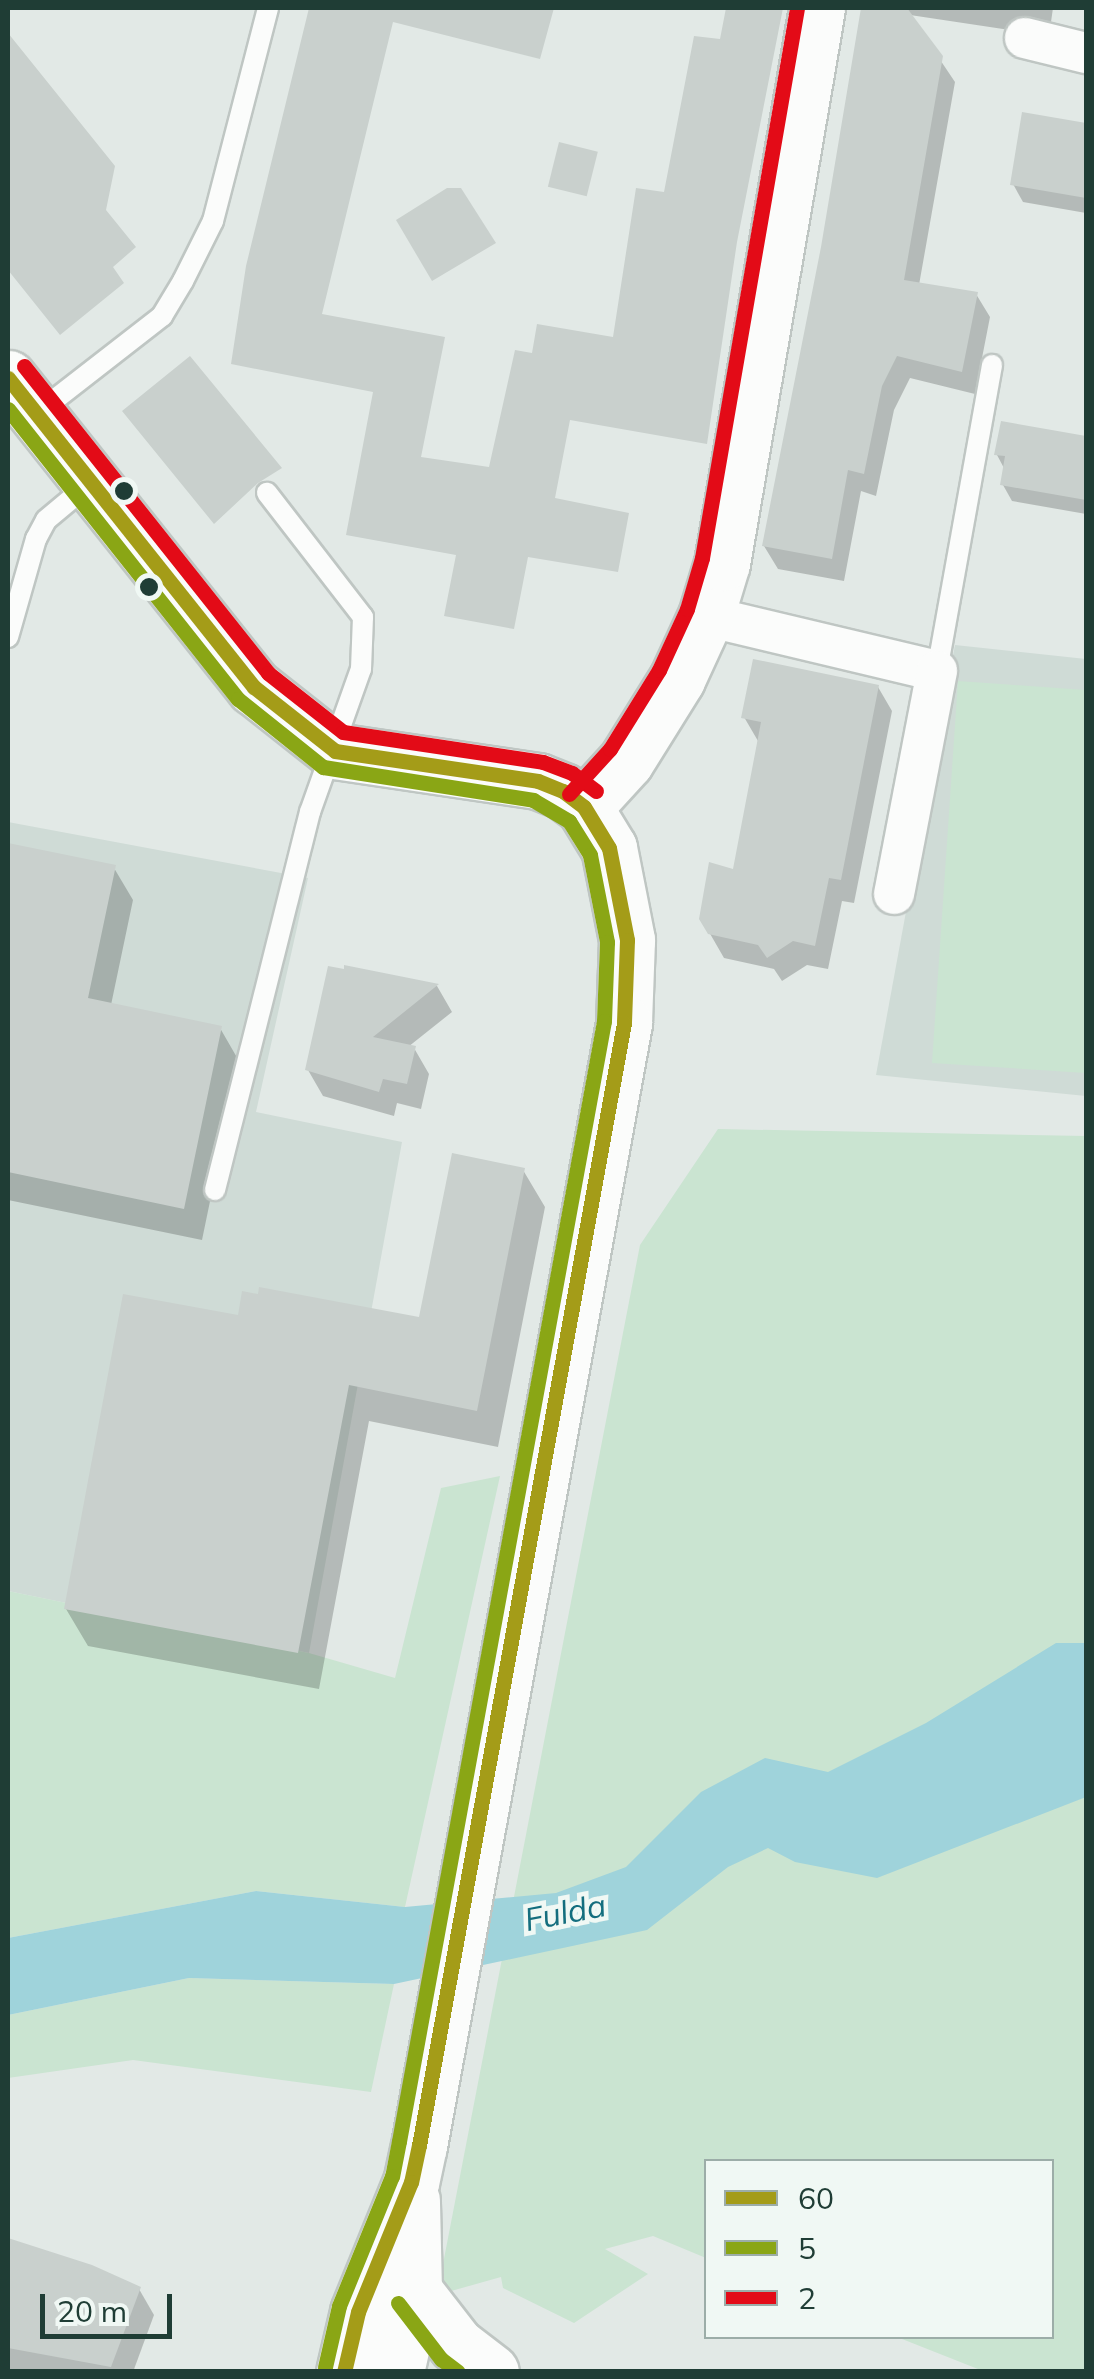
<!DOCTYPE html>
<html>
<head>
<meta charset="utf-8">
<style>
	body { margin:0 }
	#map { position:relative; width:1094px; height:2379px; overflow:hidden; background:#e2e9e6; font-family:Mulish,sans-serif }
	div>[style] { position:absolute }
	.built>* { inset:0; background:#cfdbd6 }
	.green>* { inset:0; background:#cae4d1 }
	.water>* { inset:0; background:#9fd3db }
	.shadow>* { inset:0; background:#0003 }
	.building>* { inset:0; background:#c9d0cd; transform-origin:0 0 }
	.roads { filter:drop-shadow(2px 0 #bfc6c3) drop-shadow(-2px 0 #bfc6c3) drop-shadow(0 2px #bfc6c3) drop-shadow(0 -2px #bfc6c3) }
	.lane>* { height:20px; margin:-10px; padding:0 10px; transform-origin:10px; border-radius:10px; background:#fbfcfb }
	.street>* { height:40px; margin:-20px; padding:0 20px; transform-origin:20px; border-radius:20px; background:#fbfcfb }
	.secondary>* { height:55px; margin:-27.5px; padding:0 27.5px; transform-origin:27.5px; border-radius:27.5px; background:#fbfcfb }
	.bus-1>* { height:15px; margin:-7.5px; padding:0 7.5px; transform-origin:7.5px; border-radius:7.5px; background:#a49c18 }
	.bus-2>* { height:15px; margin:-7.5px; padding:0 7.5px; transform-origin:7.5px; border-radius:7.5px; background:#8aa615 }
	.bus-3>* { height:15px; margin:-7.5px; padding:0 7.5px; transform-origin:7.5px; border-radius:7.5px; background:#e30b17 }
	.dots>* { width:28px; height:28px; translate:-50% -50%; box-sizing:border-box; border:5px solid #f0f8f4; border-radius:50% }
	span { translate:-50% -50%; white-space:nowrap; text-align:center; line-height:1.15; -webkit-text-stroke:9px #f0f8f4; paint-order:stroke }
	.water-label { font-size:32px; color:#146e7e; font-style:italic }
	.frame { position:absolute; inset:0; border:10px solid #1f3d35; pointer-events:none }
	.legend { position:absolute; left:704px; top:2159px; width:350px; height:180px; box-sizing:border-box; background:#f0f8f4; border:2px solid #9cada8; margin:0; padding:12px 18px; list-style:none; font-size:30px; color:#1f3d35 }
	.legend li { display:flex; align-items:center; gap:20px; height:50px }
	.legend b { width:50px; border:2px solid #9cada8 }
	.scale { position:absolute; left:40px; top:2294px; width:132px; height:45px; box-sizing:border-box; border:5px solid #1f3d35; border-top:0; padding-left:12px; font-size:30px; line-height:35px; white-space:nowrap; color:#1f3d35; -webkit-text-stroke:8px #f0f8f4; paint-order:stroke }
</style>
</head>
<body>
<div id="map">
	<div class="built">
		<div style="clip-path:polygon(955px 645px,1086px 659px,1086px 1096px,876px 1075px)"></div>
		<div style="clip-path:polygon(8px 822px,308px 878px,256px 1112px,402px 1142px,309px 1653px,8px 1591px)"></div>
	</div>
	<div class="green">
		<div style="clip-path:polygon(958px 681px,1086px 690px,1086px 1073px,932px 1063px)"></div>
		<div style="clip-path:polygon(718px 1129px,1086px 1136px,1086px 2371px,983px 2371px,897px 2337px,1052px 2336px,1052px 2162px,706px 2162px,706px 2258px,653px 2236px,605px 2249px,648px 2274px,574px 2323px,503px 2288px,501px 2277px,437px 2295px,640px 1245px)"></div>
		<div style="clip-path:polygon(500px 1476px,405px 1907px,256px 1891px,8px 1938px,8px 1591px,309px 1653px,395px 1678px,441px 1488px)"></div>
		<div style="clip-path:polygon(189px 1978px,394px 1984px,371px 2092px,133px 2060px,8px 2078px,8px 2015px)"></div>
	</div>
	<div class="water">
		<div style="clip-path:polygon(1056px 1643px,1086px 1643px,1086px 1797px,877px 1878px,795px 1862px,768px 1848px,728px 1867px,647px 1930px,394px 1984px,189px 1978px,8px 2015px,8px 1938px,256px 1891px,405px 1907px,556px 1893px,626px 1867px,701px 1792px,765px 1758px,828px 1772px,926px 1723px)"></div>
	</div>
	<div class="shadow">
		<div style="clip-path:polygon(864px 8px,1053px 8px,1049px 36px,910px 15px,955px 82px,919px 285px,976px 294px,990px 317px,975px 394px,910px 378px,894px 410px,876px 496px,861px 491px,844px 581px,778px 569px,764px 546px,839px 160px)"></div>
		<div style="clip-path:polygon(1024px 115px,1086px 126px,1086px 213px,1023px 202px,1013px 184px)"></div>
		<div style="clip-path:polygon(1003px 424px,1086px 439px,1086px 514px,1012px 501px,1003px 485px,1005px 470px,997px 455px)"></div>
		<div style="clip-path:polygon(878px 687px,892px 711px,854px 903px,842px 901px,828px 969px,807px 965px,782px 981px,774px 969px,724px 958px,701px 918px,735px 872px,758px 741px,744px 717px)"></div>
		<div style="clip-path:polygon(8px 846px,114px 868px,133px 900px,111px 1005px,220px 1028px,239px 1061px,202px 1240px,8px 1200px)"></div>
		<div style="clip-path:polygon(330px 969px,437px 986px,452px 1012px,408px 1047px,414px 1048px,429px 1074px,421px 1109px,397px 1103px,394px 1116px,323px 1096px,308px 1070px)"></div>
		<div style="clip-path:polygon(523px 1170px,545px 1207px,498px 1447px,369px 1421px,319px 1689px,88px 1646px,66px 1609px,240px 1318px,260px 1297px,421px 1320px)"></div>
		<div style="clip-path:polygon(8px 2241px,91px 2267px,139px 2289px,154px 2315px,133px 2372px,8px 2370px)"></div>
	</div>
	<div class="building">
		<div style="clip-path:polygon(309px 8px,554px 8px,540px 59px,393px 22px,322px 314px,445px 337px,421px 457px,489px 467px,515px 350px,532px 353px,537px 324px,613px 337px,636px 188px,664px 192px,694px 36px,720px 39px,726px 8px,783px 8px,737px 242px,707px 444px,570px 420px,555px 498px,629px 513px,618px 572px,528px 557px,514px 629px,444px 616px,456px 555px,346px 535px,373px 392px,231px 364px,246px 266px)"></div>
		<div style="clip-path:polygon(861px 8px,907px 8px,943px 56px,904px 280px,978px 292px,962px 372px,897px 356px,882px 386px,864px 474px,848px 470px,832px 559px,762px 546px,821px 247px)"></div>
		<div style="clip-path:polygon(8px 33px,115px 166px,106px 210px,136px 247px,113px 267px,124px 283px,60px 335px,8px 270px)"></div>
		<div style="clip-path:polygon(1022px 112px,1086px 123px,1086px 198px,1010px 185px)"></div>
		<div style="left:559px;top:142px;width:40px;height:46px;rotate:14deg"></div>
		<div style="clip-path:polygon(447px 188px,461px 188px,496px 243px,432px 281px,396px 220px)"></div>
		<div style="clip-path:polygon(190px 356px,282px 468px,258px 483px,214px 524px,122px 411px)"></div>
		<div style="clip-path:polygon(1001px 421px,1086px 436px,1086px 500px,1000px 485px,1005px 456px,994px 455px)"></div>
		<div style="clip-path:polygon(753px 659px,879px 685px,841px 880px,829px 878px,815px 946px,793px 941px,767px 958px,758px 945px,708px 934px,699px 919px,709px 862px,733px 869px,761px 722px,741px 718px)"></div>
		<div style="clip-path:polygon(8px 843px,116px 865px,88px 998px,222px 1026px,184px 1209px,8px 1172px)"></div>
		<div style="clip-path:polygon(344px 965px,439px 984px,373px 1037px,416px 1046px,407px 1084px,383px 1079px,379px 1092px,305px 1070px,328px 966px,344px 969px)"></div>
		<div style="clip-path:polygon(452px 1153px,525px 1168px,477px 1411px,349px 1385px,298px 1653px,64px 1609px,123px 1294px,238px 1315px,242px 1291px,258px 1294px,259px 1287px,419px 1317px)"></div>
		<div style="clip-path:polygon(8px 2238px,92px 2265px,141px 2287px,111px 2367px,8px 2348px)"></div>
	</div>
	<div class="roads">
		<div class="lane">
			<div style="left:40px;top:411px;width:155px;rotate:-37.9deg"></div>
			<div style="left:162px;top:316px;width:41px;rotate:-59deg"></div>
			<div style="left:183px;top:281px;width:67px;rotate:-63.4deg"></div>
			<div style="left:213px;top:221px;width:220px;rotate:-75.5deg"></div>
			<div style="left:8px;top:637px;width:102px;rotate:-74.1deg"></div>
			<div style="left:36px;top:539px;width:21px;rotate:-62deg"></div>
			<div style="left:46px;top:520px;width:55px;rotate:-39.8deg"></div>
			<div style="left:937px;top:671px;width:311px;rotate:-79.8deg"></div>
			<div style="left:215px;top:1190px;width:390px;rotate:-75.9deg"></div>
			<div style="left:310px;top:812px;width:152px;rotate:-70.4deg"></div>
			<div style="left:361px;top:669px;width:52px;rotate:-87.8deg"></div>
			<div style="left:363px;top:617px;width:157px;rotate:-127.7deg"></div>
		</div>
		<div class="street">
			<div style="left:1025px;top:38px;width:63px;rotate:13.8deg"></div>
			<div style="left:706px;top:616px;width:237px;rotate:13.4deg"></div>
			<div style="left:937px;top:671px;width:227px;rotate:100.9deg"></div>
		</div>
		<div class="secondary">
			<div style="left:8px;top:378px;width:395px;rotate:51.5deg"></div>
			<div style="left:254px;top:687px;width:103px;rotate:38.3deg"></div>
			<div style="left:335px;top:751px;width:205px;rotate:8.4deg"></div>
			<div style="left:538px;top:781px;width:27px;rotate:22deg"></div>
			<div style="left:563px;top:791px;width:26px;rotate:37deg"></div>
			<div style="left:584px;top:807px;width:48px;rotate:58.6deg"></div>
			<div style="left:609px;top:848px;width:94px;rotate:78.9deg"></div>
			<div style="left:627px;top:940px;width:83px;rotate:92.1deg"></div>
			<div style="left:624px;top:1023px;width:1141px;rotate:100.35deg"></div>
			<div style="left:419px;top:2145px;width:38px;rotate:102deg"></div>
			<div style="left:411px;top:2182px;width:140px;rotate:112.2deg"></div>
			<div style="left:358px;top:2312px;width:62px;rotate:103.1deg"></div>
			<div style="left:584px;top:807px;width:62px;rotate:-47.6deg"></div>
			<div style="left:626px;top:761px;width:97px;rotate:-58.1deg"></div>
			<div style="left:677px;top:679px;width:69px;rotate:-65.3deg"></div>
			<div style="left:706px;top:616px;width:55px;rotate:-73.2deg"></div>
			<div style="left:722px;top:563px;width:563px;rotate:-80.29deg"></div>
			<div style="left:414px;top:2291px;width:68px;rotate:52.1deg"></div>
			<div style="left:456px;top:2345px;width:44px;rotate:37.6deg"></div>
			<div style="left:396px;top:2372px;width:83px;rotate:-77.5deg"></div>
			<div style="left:414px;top:2291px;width:91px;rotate:-91.3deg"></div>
		</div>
	</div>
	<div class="bus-1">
		<div style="left:8px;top:378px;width:395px;rotate:51.5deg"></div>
		<div style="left:254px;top:687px;width:103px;rotate:38.3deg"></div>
		<div style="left:335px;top:751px;width:205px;rotate:8.4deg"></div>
		<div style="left:538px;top:781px;width:27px;rotate:22deg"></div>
		<div style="left:563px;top:791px;width:26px;rotate:37deg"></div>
		<div style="left:584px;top:807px;width:48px;rotate:58.6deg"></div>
		<div style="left:609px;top:848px;width:94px;rotate:78.9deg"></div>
		<div style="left:627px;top:940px;width:83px;rotate:92.1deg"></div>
		<div style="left:624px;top:1023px;width:1141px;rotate:100.35deg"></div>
		<div style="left:419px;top:2145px;width:38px;rotate:102deg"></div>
		<div style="left:411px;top:2182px;width:140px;rotate:112.2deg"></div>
		<div style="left:358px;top:2312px;width:62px;rotate:103.1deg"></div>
	</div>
	<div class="bus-2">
		<div style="left:8px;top:409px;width:370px;rotate:51.6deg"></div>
		<div style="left:238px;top:699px;width:109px;rotate:38.7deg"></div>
		<div style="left:323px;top:767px;width:213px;rotate:8.9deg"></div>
		<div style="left:533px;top:800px;width:42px;rotate:30.3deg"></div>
		<div style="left:569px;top:821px;width:40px;rotate:58deg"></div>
		<div style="left:590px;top:855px;width:89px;rotate:78.9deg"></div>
		<div style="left:607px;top:942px;width:79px;rotate:92.2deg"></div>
		<div style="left:604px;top:1021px;width:1139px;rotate:100.37deg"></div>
		<div style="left:399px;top:2141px;width:36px;rotate:101deg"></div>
		<div style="left:392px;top:2176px;width:140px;rotate:112.2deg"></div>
		<div style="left:339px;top:2306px;width:63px;rotate:102.9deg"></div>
		<div style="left:398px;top:2303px;width:71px;rotate:52.5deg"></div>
		<div style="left:441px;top:2359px;width:21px;rotate:37deg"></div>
	</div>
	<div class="bus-3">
		<div style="left:24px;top:366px;width:392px;rotate:51.5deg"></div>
		<div style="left:268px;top:673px;width:95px;rotate:38.2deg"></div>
		<div style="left:343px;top:732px;width:202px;rotate:8.5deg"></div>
		<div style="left:543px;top:762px;width:31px;rotate:21deg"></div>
		<div style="left:572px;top:773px;width:30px;rotate:37deg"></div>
		<div style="left:569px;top:794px;width:61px;rotate:-47.7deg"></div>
		<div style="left:610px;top:749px;width:93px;rotate:-58.2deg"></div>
		<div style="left:659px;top:670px;width:67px;rotate:-65.3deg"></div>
		<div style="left:687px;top:609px;width:53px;rotate:-73.6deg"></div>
		<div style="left:702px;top:558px;width:558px;rotate:-80.2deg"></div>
	</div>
	<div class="dots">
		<div style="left:124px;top:491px;background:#1f3d35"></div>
		<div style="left:149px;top:587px;background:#1f3d35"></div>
	</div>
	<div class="water-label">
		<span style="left:565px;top:1912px;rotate:-11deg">Fulda</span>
	</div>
	<div class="frame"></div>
	<ul class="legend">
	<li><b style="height:12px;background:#a49c18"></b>60</li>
	<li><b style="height:12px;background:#8aa615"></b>5</li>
	<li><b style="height:12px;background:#e30b17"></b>2</li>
	</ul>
	<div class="scale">20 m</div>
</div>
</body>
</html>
